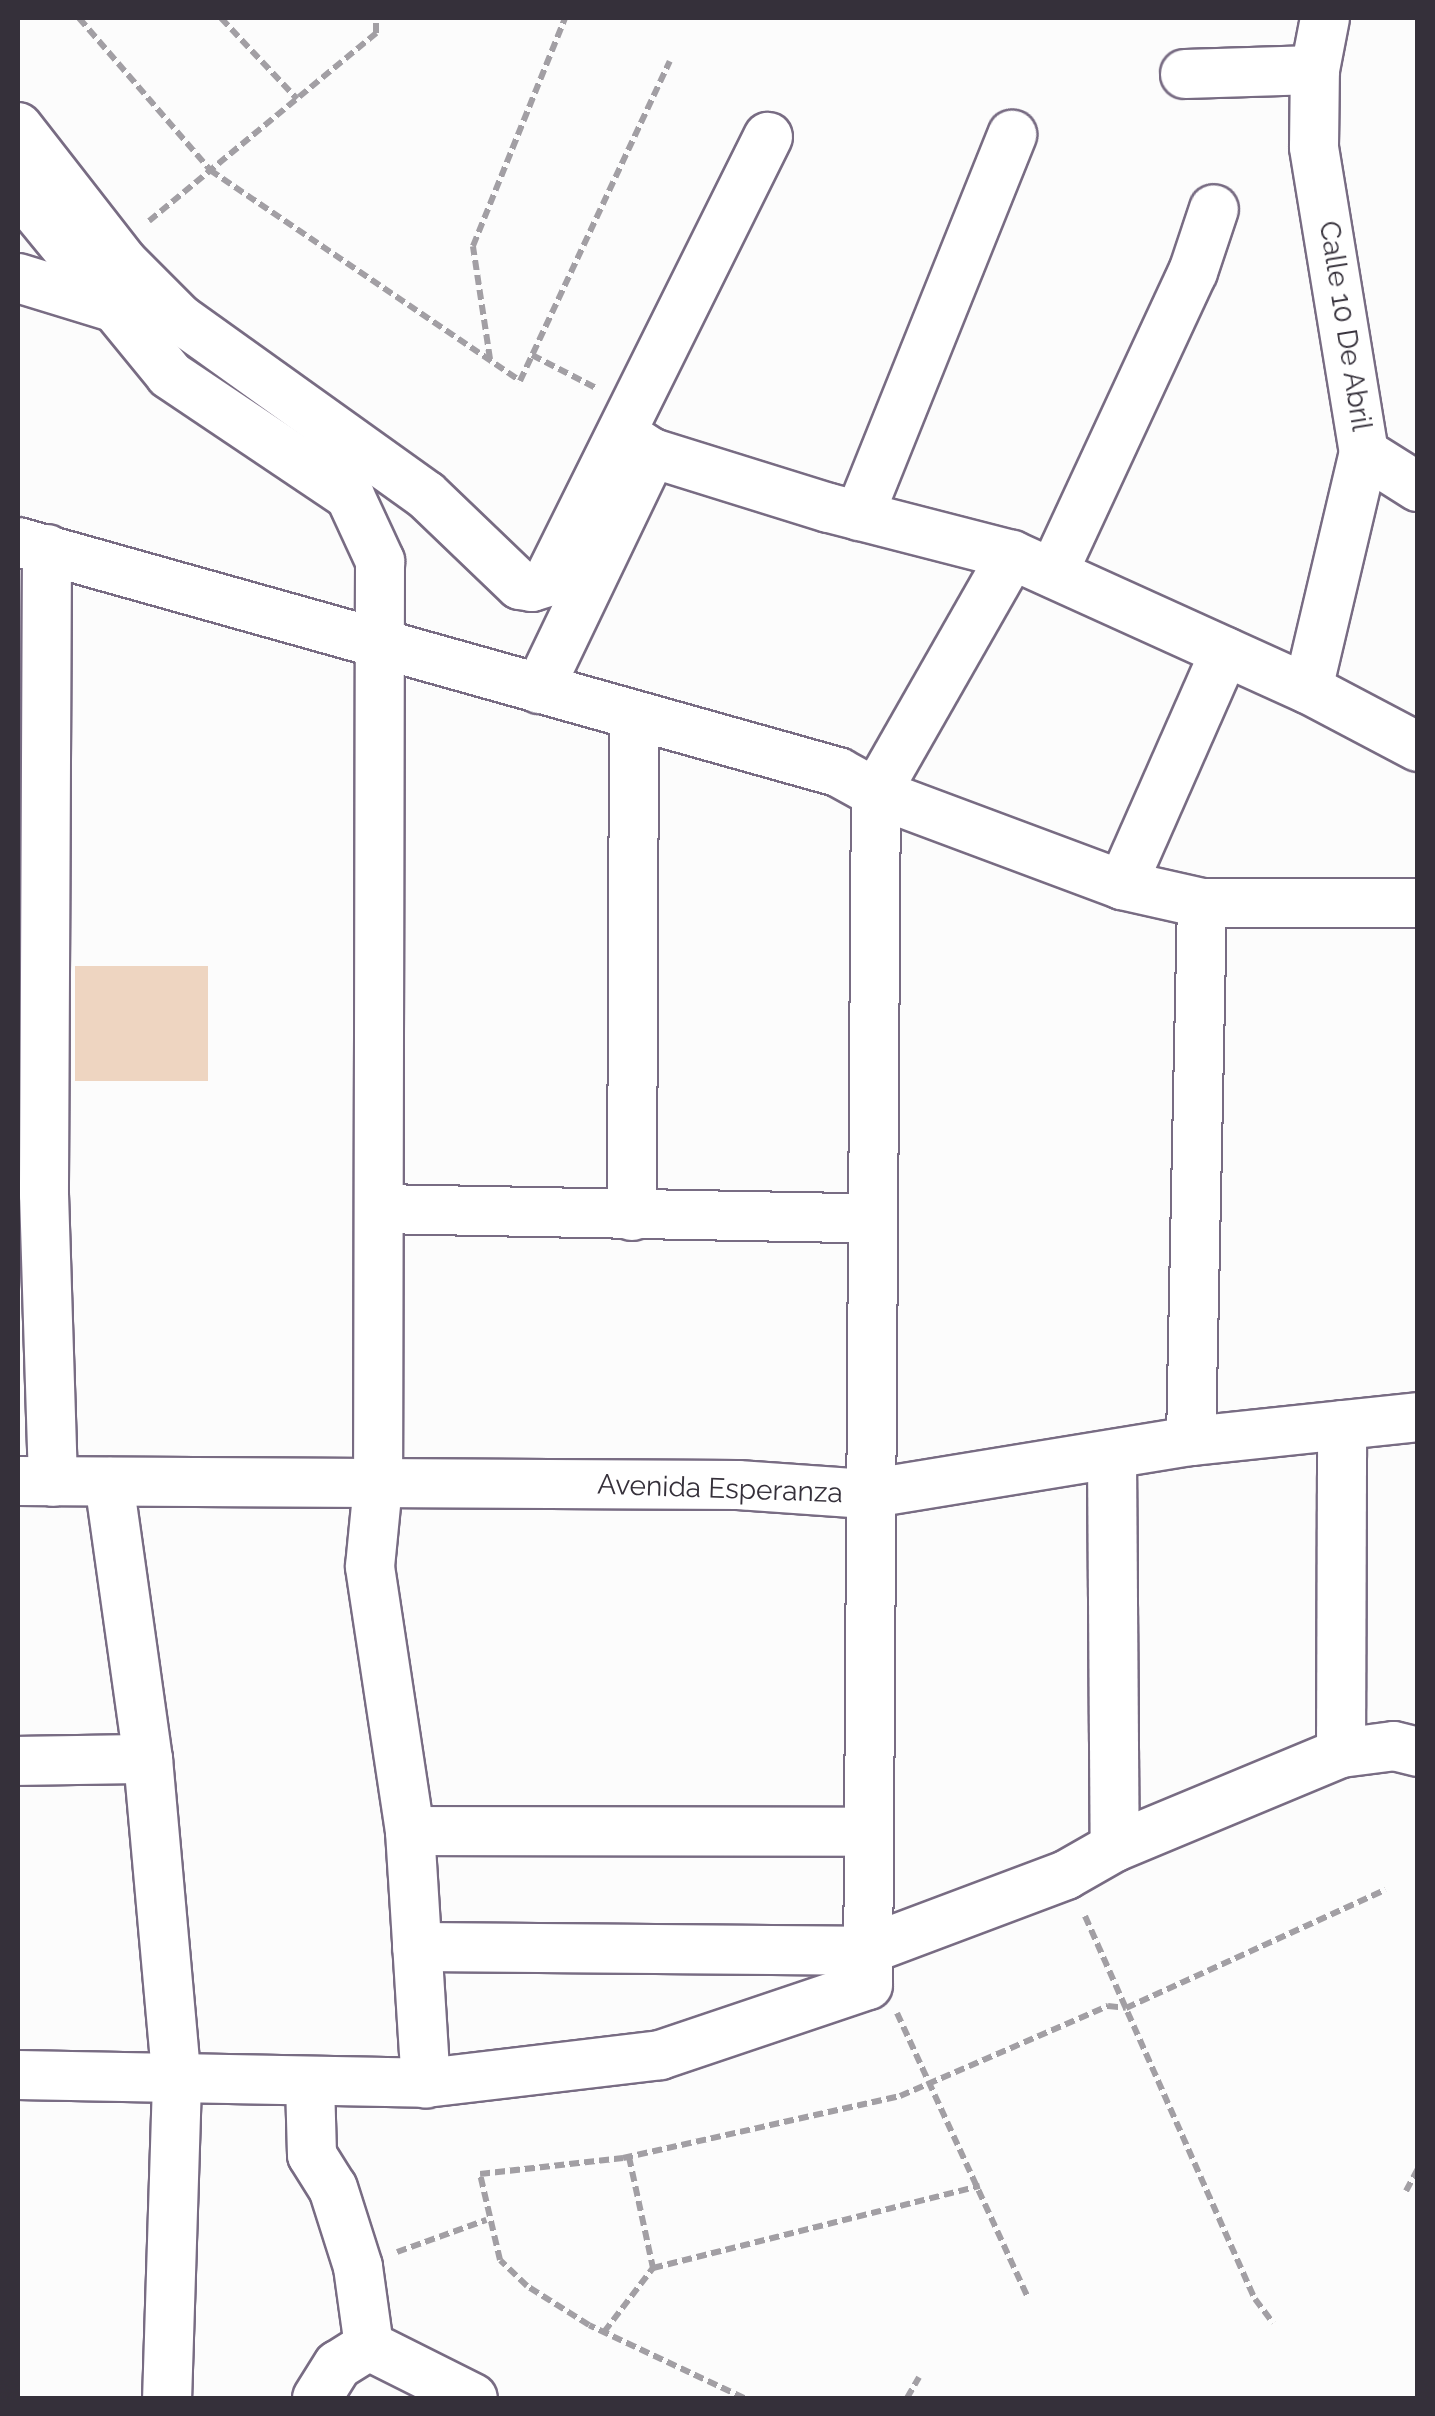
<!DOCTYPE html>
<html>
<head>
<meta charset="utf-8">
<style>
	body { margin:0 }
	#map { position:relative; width:1435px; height:2416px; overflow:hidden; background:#fcfcfc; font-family:Raleway,sans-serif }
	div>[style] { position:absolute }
	.building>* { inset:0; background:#eed5c1; transform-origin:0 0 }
	.path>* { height:6px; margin-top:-3px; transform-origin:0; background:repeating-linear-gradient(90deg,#a29fa4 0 10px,transparent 0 15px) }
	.roads { filter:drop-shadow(2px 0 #786c83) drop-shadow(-2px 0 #786c83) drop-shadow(0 2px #786c83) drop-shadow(0 -2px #786c83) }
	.minor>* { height:48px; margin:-24px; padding:0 24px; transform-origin:24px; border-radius:24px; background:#fff }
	span { translate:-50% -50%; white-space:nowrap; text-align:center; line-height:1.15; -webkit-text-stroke:9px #fff; paint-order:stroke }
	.street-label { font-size:28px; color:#35303a }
	.frame { position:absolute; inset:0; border:20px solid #35303a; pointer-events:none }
</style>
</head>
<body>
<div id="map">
	<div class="building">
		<div style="left:75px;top:966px;width:133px;height:115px"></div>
	</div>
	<div class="path">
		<div style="left:79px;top:18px;width:201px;rotate:49.2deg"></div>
		<div style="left:210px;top:170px;width:375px;rotate:34.2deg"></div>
		<div style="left:520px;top:381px;width:353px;rotate:-64.9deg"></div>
		<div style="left:221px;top:18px;width:111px;rotate:46.8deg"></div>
		<div style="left:149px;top:221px;width:295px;rotate:-39.6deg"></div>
		<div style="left:376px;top:33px;width:15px;rotate:-90deg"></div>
		<div style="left:532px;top:355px;width:72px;rotate:27.3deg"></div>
		<div style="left:490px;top:359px;width:114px;rotate:-98.6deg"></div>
		<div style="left:473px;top:246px;width:246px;rotate:-68deg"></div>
		<div style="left:1085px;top:1916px;width:419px;rotate:66.1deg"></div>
		<div style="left:1255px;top:2299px;width:30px;rotate:53deg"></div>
		<div style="left:897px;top:2013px;width:311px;rotate:65.3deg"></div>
		<div style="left:629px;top:2157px;width:114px;rotate:77.8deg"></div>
		<div style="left:1406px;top:2191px;width:26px;rotate:-62deg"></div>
		<div style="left:397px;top:2252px;width:95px;rotate:-19.8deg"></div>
		<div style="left:604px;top:2332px;width:81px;rotate:-52.6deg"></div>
		<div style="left:653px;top:2268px;width:337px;rotate:-14.1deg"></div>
		<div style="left:744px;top:2398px;width:171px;rotate:-154.8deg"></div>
		<div style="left:589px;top:2325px;width:73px;rotate:-147.8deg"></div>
		<div style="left:527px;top:2286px;width:37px;rotate:-136deg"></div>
		<div style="left:500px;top:2260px;width:88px;rotate:-103.1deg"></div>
		<div style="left:480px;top:2174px;width:144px;rotate:-6.4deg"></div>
		<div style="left:623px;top:2158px;width:284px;rotate:-12.6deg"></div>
		<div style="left:900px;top:2096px;width:227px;rotate:-23.4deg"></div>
		<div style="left:1108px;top:2006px;width:18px;rotate:6deg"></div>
		<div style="left:1126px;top:2008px;width:285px;rotate:-24.5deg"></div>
		<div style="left:907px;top:2398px;width:24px;rotate:-60deg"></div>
	</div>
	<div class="roads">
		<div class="minor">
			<div style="left:1185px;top:74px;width:130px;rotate:-1.8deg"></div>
			<div style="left:18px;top:127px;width:172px;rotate:52.1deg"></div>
			<div style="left:124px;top:263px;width:79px;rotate:45deg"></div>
			<div style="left:180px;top:319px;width:302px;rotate:35.6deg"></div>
			<div style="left:426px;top:495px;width:130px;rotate:43.8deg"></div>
			<div style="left:520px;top:585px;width:12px;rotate:9deg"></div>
			<div style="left:532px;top:587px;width:16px;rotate:-18deg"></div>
			<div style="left:547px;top:582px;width:497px;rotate:-63.6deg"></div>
			<div style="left:18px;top:189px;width:240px;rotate:50.7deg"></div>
			<div style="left:170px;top:375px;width:217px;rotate:33.9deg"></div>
			<div style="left:350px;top:496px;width:72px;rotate:65.2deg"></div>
			<div style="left:380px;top:561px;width:924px;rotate:90.12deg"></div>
			<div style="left:378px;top:1485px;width:82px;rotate:95.6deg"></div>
			<div style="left:370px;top:1567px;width:267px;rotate:81.4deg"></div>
			<div style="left:410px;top:1831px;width:253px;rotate:86.4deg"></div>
			<div style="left:18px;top:278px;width:99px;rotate:17deg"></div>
			<div style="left:624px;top:435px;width:33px;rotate:33deg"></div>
			<div style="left:652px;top:453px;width:185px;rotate:17.3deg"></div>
			<div style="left:829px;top:508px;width:189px;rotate:14.4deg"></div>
			<div style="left:1012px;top:555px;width:325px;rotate:24.4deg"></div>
			<div style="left:1308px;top:689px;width:124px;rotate:27.8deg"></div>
			<div style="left:1364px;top:453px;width:64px;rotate:32.2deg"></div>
			<div style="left:859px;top:516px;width:411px;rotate:-68.1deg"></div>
			<div style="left:18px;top:542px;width:852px;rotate:15.67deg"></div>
			<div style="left:838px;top:772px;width:43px;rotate:28.9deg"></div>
			<div style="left:876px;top:793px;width:263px;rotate:20.5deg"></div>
			<div style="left:1122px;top:885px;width:82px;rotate:12.7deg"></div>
			<div style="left:1202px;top:903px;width:216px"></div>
			<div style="left:47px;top:549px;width:645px;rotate:90.27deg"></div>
			<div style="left:44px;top:1194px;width:288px;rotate:88.2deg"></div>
			<div style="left:1053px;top:573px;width:332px;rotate:-65.1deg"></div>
			<div style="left:1193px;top:272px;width:66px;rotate:-71.6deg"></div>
			<div style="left:539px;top:689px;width:262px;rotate:-64.4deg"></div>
			<div style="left:1308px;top:689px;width:243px;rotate:-76.7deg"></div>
			<div style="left:1364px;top:453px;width:310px;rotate:-99.3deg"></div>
			<div style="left:1314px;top:147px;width:77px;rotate:-89.3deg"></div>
			<div style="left:1315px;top:70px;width:53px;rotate:-79.1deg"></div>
			<div style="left:1122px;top:885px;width:255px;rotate:-66.2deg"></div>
			<div style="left:379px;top:1209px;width:489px;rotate:1.1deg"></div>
			<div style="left:632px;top:1216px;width:500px;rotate:-89.77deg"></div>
			<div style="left:1191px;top:1441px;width:538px;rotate:-88.83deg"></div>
			<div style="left:1112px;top:1457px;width:390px;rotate:89.6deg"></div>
			<div style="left:18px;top:1481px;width:720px;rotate:0.32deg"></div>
			<div style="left:738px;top:1485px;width:129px;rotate:4deg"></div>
			<div style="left:867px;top:1494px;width:328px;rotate:-9.3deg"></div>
			<div style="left:1191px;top:1441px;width:228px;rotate:-6deg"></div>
			<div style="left:109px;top:1482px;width:280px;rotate:82deg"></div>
			<div style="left:148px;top:1759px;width:325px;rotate:84.9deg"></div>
			<div style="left:177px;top:2083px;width:315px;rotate:91.8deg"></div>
			<div style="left:1341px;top:1753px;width:328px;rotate:-89.8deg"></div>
			<div style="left:18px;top:1761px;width:130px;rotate:-0.9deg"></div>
			<div style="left:410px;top:1831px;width:454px;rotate:0.1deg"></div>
			<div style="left:417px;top:1947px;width:447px;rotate:0.5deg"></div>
			<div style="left:864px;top:1951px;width:216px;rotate:-20.6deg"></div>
			<div style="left:1066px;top:1875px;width:56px;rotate:-29.7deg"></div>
			<div style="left:1115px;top:1847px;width:245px;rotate:-22.6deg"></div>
			<div style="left:1341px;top:1753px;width:53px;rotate:-7.5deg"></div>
			<div style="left:1394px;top:1746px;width:25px;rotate:14deg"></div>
			<div style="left:18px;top:2075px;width:408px;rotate:1.1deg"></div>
			<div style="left:426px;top:2083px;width:236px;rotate:-6.8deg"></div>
			<div style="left:660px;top:2055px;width:219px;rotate:-18.6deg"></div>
			<div style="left:868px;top:1985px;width:1192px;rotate:-89.62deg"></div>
			<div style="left:876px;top:793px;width:274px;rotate:-60.3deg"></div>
			<div style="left:310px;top:2083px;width:72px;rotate:88.4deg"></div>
			<div style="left:312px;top:2155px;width:39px;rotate:58deg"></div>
			<div style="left:333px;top:2188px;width:83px;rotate:72.4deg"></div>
			<div style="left:358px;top:2267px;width:80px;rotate:82.1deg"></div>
			<div style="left:369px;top:2346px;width:116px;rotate:26.6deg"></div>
			<div style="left:317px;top:2398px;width:39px;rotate:-58deg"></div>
			<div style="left:338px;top:2365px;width:36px;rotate:-32deg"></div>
		</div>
	</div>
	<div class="street-label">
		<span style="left:1345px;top:326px;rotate:81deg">Calle 10 De Abril</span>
		<span style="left:720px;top:1489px;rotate:2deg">Avenida Esperanza</span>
	</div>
	<div class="frame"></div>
</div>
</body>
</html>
